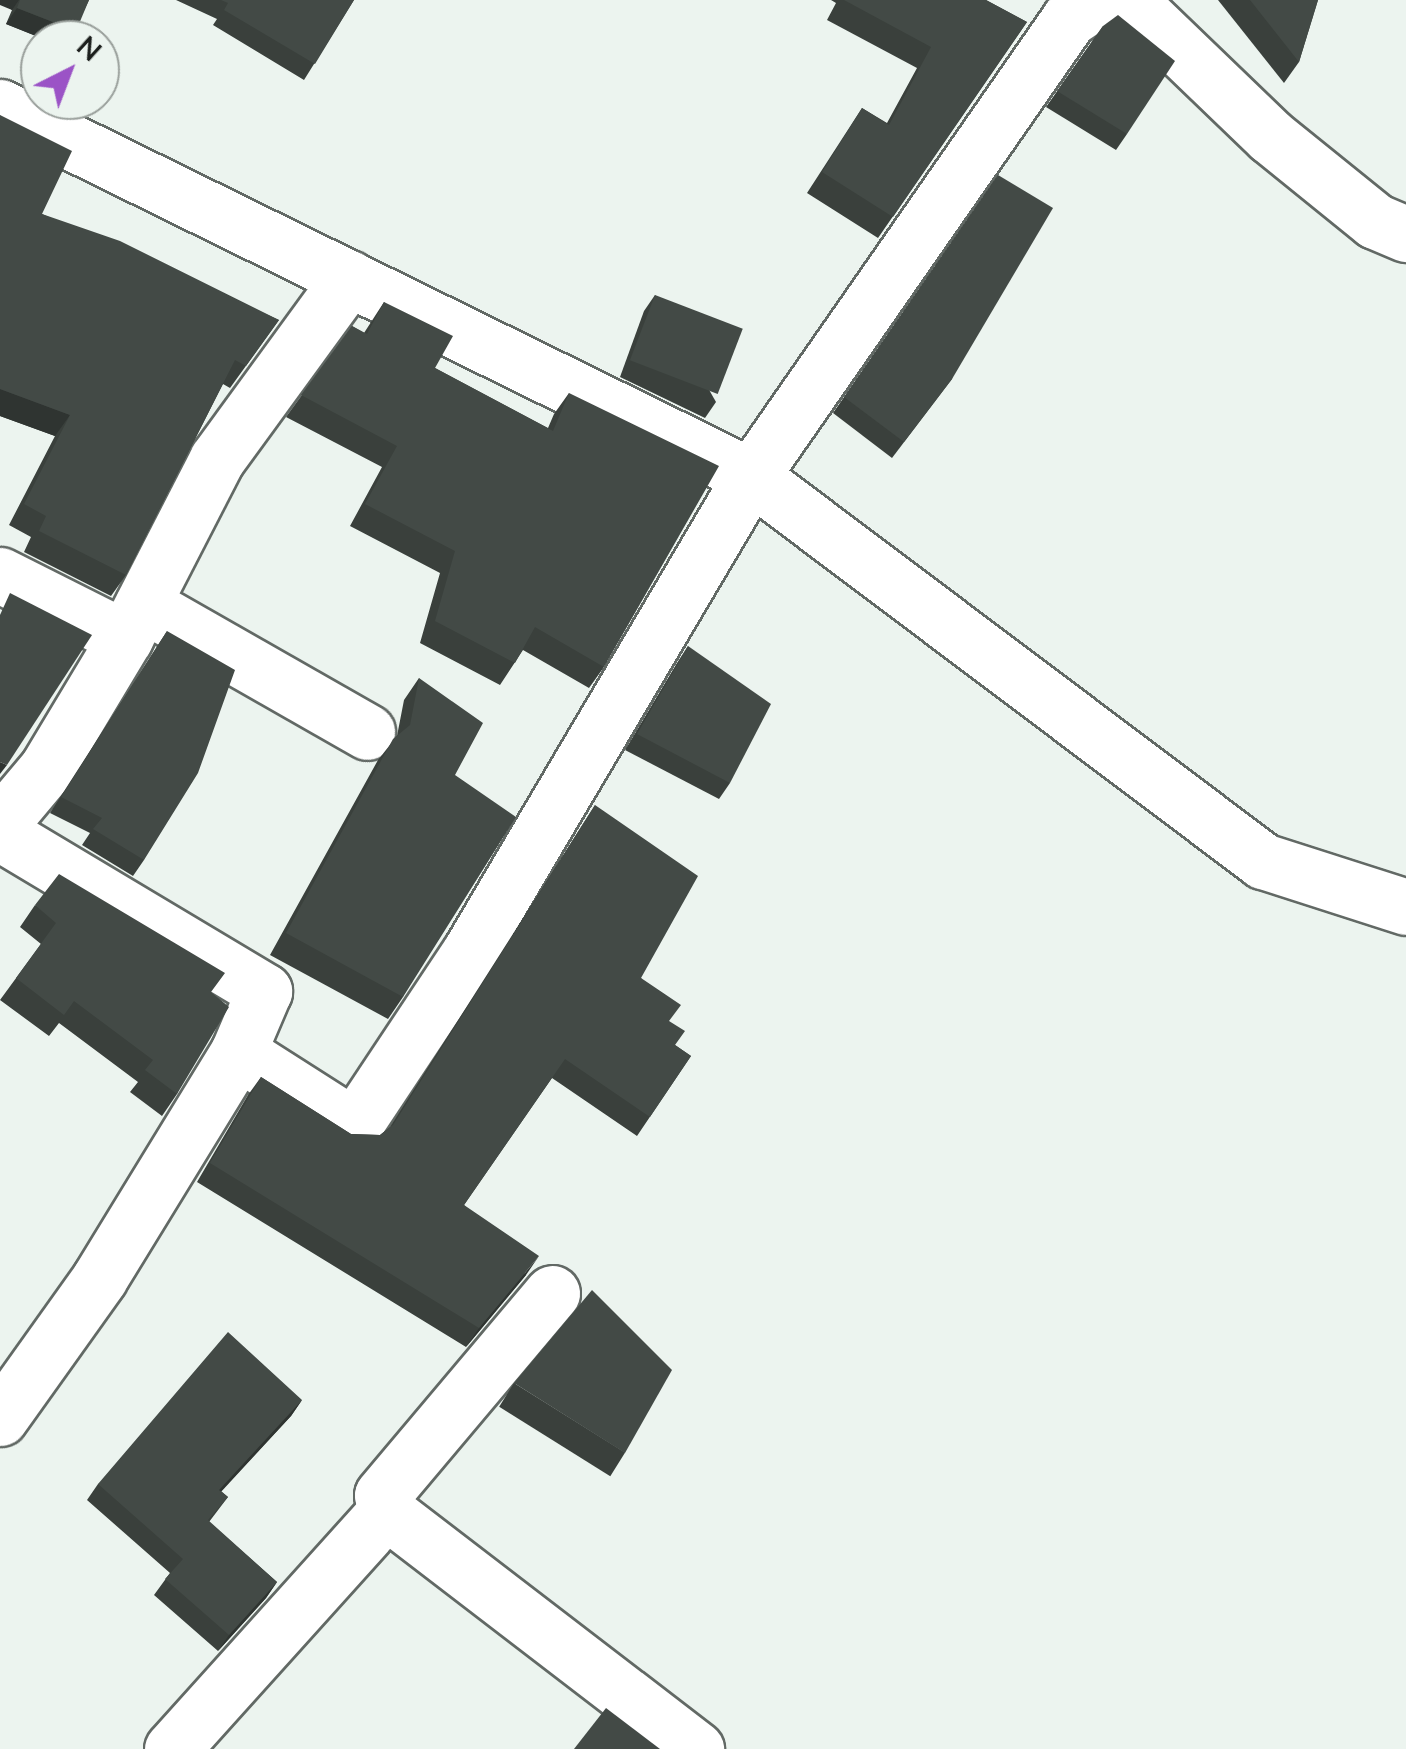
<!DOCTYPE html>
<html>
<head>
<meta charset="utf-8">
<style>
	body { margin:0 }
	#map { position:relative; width:1406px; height:1749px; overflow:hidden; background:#ecf4ef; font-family:"Nunito Sans",sans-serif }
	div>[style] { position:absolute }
	.roads { filter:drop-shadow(2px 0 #626965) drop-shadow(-2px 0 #626965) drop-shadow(0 2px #626965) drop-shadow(0 -2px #626965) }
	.street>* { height:55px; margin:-27.5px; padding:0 27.5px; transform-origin:27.5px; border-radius:27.5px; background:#fff }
	.wall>* { inset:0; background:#3a403c; transform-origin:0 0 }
	.shaded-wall>* { inset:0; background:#2f3431 }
	.building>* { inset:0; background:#434a46; transform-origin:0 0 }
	span { translate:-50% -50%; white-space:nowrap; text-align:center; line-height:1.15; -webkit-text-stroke:10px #ecf4ef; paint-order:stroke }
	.north { position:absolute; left:20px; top:20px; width:100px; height:100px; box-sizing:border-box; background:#ecf4ef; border:2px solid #999f9b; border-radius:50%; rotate:42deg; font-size:28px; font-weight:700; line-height:40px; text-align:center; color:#1c1f1d }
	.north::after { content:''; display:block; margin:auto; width:35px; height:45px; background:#9b53c6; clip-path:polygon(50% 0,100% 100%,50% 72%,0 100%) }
</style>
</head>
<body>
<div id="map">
	<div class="roads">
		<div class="street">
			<div style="left:1115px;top:0;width:23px;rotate:20deg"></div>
			<div style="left:1137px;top:8px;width:185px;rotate:43.9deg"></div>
			<div style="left:1270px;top:136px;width:135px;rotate:39deg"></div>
			<div style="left:1375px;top:221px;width:34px;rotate:23deg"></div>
			<div style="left:0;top:107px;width:837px;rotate:26.17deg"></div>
			<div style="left:751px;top:476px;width:641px;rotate:36.94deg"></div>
			<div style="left:1263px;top:861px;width:150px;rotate:17.8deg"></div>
			<div style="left:0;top:575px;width:140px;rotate:26.7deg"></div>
			<div style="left:143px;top:604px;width:258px;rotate:29.7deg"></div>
			<div style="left:0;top:824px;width:73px;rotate:-50deg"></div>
			<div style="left:47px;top:768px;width:152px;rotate:-59deg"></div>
			<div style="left:125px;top:638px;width:201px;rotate:-62.8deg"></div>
			<div style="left:217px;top:459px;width:224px;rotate:-53.9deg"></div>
			<div style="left:0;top:833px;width:308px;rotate:30.9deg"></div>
			<div style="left:264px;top:991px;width:66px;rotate:113.1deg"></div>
			<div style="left:0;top:1418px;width:171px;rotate:-54.5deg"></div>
			<div style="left:99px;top:1279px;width:266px;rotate:-58.5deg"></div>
			<div style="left:238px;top:1052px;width:138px;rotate:32.5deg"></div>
			<div style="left:354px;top:1126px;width:211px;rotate:-56.4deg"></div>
			<div style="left:471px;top:950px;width:551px;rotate:-59.43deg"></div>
			<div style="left:751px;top:476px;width:557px;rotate:-55.17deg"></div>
			<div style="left:1069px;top:19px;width:34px;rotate:-34deg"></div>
			<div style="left:386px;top:1511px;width:16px;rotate:-104deg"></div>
			<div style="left:382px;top:1495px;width:264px;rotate:-49.9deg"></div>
			<div style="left:172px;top:1749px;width:320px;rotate:-48deg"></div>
			<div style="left:386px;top:1511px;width:391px;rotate:37.5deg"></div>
		</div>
	</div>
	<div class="wall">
		<div style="clip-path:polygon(0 0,89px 0,70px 40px,46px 40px,6px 24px,12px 10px)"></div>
		<div style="clip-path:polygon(176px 0,354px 0,304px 80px,213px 25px,217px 19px)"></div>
		<div style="clip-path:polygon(831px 0,986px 0,1027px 22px,878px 238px,807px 193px,862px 108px,887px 123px,917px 68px,827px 20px,836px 3px)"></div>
		<div style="clip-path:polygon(1218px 0,1318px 0,1299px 62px,1284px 83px)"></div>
		<div style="clip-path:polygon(1103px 26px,1127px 134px,1116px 150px,1046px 107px)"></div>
		<div style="clip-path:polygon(0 115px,42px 214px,279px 320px,230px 388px,223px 384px,126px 575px,111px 596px,24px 552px,31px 537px,9px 525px,55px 436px,0 416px)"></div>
		<div style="clip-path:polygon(998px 175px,952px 379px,892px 458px,833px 413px)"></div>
		<div style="clip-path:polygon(655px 295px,716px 402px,705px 418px,620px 377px,644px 311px)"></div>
		<div style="clip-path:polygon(384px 302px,435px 368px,548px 428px,554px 414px,569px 393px,604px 667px,589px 688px,523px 650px,500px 685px,420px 643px,440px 573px,350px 526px,382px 467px,286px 417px,352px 326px,364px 333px)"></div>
		<div style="clip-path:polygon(167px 631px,144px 860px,133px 876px,82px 845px,90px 833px,50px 813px)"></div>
		<div style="clip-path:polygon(688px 646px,730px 783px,719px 799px,625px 750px,677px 663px)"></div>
		<div style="clip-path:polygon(419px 678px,455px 775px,403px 997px,388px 1019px,270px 955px,378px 760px,397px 736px,404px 700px)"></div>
		<div style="clip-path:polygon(595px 805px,641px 978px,669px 1021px,675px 1045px,691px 1056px,637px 1136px,552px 1078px,464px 1205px,526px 1275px,466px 1347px,197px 1182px,248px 1095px,261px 1077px,351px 1134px,380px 1135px,390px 1127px)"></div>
		<div style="clip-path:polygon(35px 905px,211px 993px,177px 1094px,162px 1116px,130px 1092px,138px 1082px,59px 1023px,49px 1036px,0 1000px,41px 944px,20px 927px)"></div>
		<div style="left:514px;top:1383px;width:131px;height:28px;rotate:32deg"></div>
		<div style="clip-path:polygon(302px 1400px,291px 1416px,221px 1491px,228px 1497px,209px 1522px,277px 1582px,266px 1598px,218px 1651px,154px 1595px,170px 1573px,87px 1500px,98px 1484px)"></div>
	</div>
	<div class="shaded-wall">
		<div style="clip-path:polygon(0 0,19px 0,12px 10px,0 5px)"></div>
		<div style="clip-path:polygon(17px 8px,76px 31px,70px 40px,46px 40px,6px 24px)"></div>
		<div style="clip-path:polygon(0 389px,70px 415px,55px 436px,0 416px)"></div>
		<div style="clip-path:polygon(0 762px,7px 765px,0 774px)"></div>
		<div style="clip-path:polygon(539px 1256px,526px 1275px,466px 1347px,479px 1328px)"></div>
		<div style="clip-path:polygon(302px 1400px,291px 1416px,208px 1506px,219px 1490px)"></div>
		<div style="clip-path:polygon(277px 1582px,266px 1598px,218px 1651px,229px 1635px)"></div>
	</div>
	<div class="building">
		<div style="clip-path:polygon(20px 0,89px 0,76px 31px,17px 8px)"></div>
		<div style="clip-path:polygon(221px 0,354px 0,315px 64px,224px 10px,228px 3px)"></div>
		<div style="clip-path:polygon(844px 0,986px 0,1027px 22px,893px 217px,822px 172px,862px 108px,889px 125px,931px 47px)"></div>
		<div style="clip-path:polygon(1250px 0,1318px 0,1299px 62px)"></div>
		<div style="clip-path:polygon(1118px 15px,1175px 61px,1127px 134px,1057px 91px,1103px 26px)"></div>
		<div style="clip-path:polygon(0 115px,72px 151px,42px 214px,120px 241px,279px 320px,246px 366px,235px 360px,126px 575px,39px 531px,46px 516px,24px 504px,70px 415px,0 389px)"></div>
		<div style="clip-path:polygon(998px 175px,1053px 208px,952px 379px,904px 442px,844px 397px)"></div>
		<div style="left:655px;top:295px;width:94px;height:70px;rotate:21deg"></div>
		<div style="clip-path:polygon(384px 302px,453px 336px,435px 368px,553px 431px,569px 393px,719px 466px,604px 667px,535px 627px,515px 663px,435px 621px,455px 551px,365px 504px,397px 446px,301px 395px,352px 326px,367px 334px)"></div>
		<div style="clip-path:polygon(10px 593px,92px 635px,7px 765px,0 762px,0 615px)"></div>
		<div style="clip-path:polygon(167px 631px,235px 670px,198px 773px,144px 860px,93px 829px,102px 818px,61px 797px)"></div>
		<div style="clip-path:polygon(688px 646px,771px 704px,730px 783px,637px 734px)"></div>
		<div style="clip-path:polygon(419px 678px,483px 723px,455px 775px,516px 817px,403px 997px,286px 933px,393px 739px,410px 725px)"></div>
		<div style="clip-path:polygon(595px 805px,698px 876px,641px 978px,681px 1005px,669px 1021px,685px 1031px,675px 1045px,691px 1056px,650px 1117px,565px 1059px,464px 1205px,539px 1256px,479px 1328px,210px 1163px,261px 1077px,351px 1134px,380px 1135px,393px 1125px)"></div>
		<div style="clip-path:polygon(59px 874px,225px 973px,211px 992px,229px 1007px,177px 1094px,145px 1070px,153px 1060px,74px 1001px,64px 1015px,16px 978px,56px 923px,35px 905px)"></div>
		<div style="clip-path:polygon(592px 1290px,672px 1370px,625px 1453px,514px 1383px)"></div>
		<div style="clip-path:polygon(228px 1332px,302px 1400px,219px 1490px,228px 1497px,208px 1520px,277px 1582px,229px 1635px,165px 1579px,183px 1559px,98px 1484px)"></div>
		<div style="clip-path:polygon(606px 1708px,660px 1749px,574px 1749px)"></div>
	</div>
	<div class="north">N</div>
</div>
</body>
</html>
